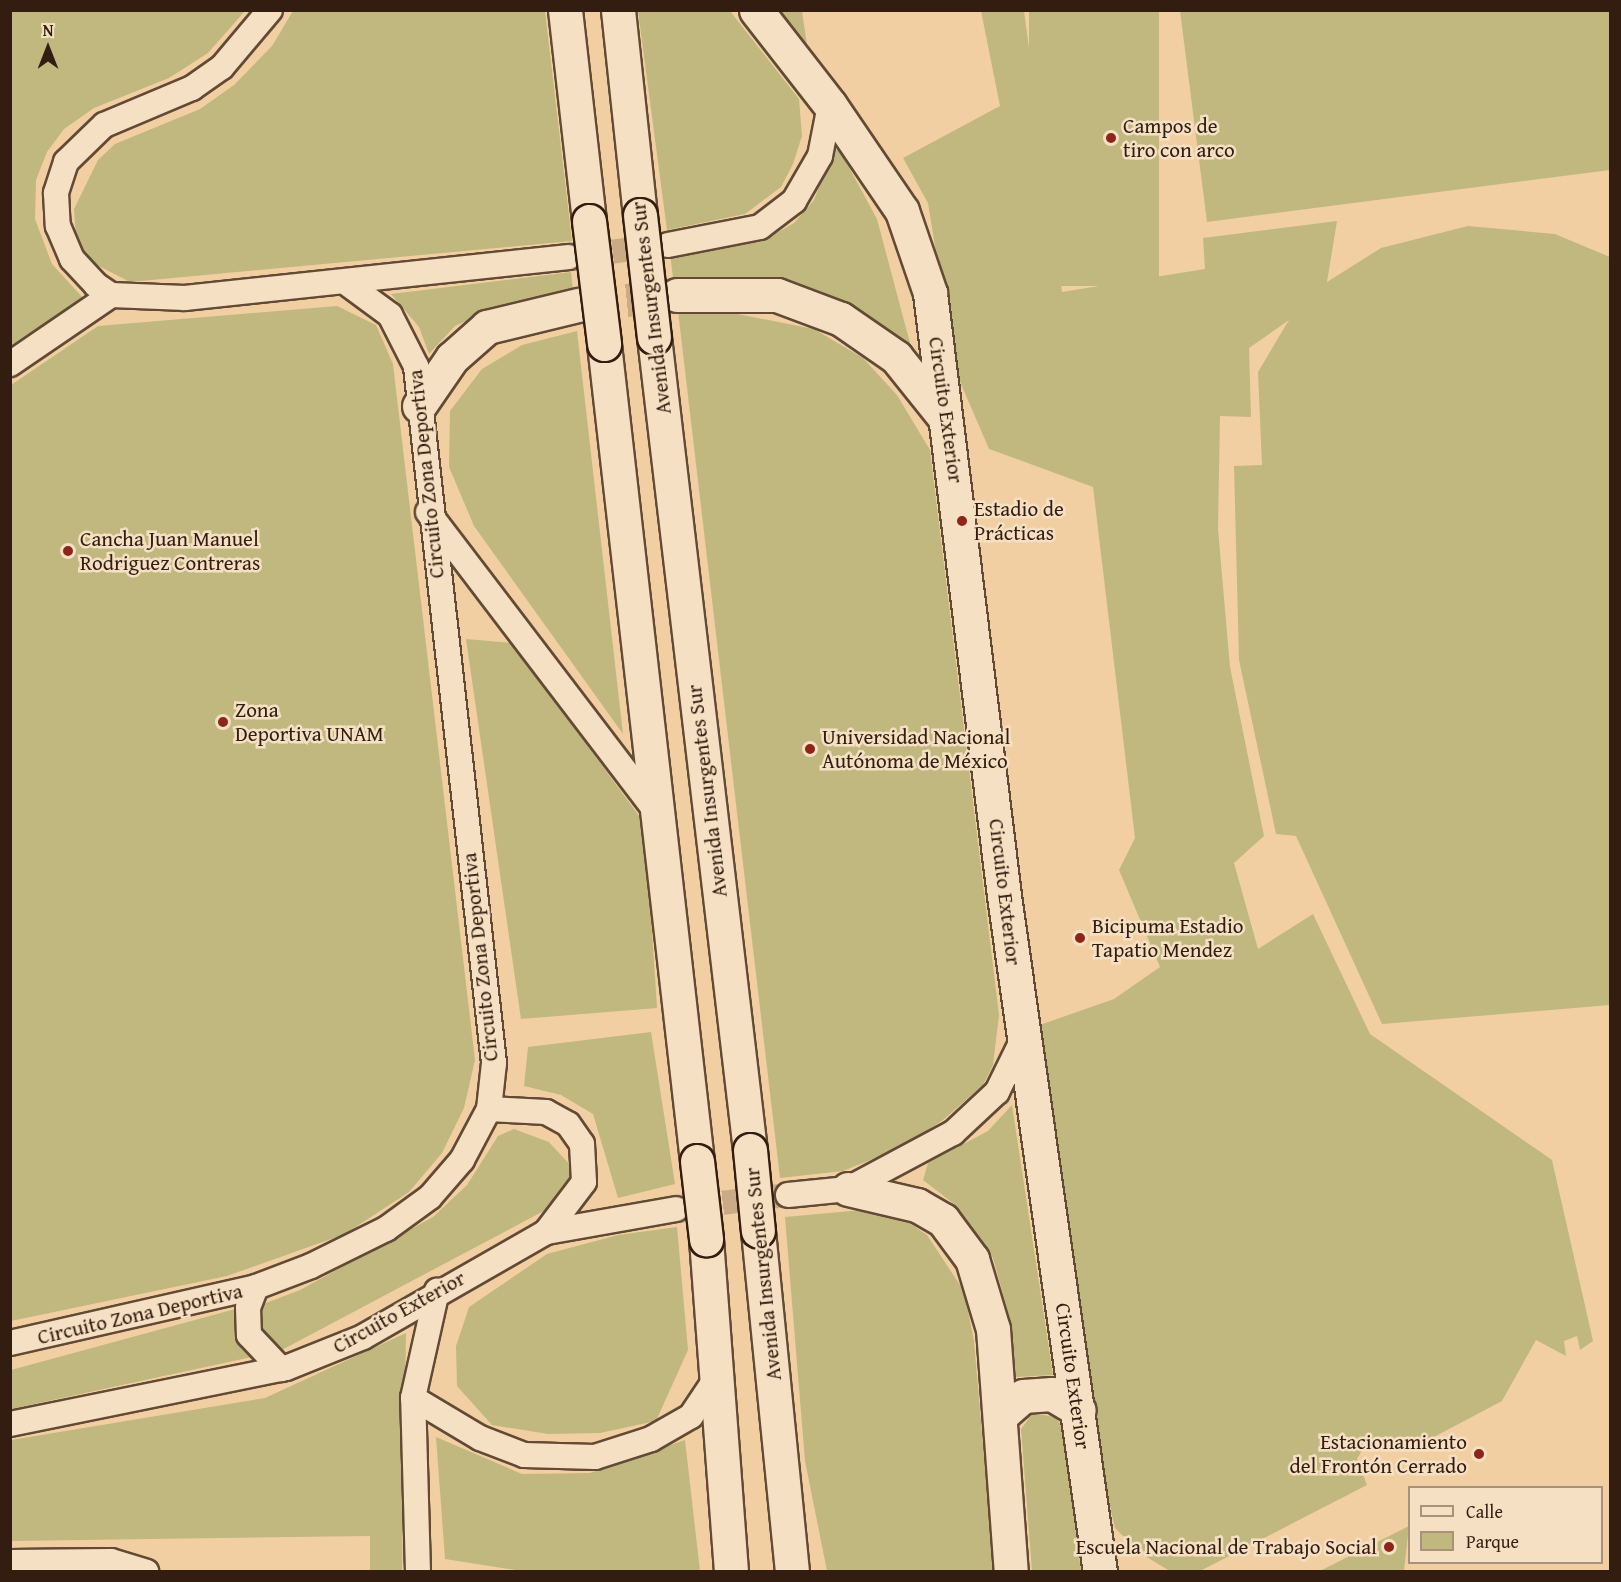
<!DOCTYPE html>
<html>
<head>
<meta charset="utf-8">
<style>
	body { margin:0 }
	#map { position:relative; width:1621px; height:1582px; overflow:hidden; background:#f1cfa2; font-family:"Gentium Book Plus",serif }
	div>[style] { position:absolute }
	.green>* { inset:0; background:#c1b880; transform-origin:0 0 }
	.street-tunnel>* { height:24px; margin-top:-12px; transform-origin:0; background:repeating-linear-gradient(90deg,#cbab85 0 24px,transparent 0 36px) }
	.secondary-tunnel>* { height:33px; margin-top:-16.5px; transform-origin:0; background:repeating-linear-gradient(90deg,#cbab85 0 33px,transparent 0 49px) }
	.roads { filter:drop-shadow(2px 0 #624a35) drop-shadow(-2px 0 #624a35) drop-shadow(0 2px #624a35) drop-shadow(0 -2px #624a35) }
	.street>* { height:24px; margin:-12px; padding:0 12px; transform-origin:12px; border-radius:12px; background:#f6e0c3 }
	.secondary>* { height:33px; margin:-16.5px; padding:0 16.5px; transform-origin:16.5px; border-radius:16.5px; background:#f6e0c3 }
	.bridges { filter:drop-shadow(2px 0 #331d11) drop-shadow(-2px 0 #331d11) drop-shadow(0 2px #331d11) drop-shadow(0 -2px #331d11) }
	.secondary-bridge>* { height:33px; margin:-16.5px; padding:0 16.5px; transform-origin:16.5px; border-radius:16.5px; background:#f6e0c3 }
	.dots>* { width:16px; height:16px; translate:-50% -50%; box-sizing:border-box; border:3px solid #f6e0c3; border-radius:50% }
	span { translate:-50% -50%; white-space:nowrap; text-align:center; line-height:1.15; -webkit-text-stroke:5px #f6e0c3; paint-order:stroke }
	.poi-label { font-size:21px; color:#331d11 }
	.left { translate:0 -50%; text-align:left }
	.right { translate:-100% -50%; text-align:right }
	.street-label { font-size:21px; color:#331d11 }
	.frame { position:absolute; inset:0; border:12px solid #331d11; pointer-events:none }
	.legend { position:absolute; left:1408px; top:1486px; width:195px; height:78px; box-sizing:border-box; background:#f6e0c3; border:2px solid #a8927c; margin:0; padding:8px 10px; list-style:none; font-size:18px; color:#331d11 }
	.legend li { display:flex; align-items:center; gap:12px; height:30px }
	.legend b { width:30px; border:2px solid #a8927c }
	.north { position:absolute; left:18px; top:18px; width:60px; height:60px; -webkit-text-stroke:4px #f6e0c3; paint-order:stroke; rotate:0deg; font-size:16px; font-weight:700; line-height:24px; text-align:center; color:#331d11 }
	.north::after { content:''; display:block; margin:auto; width:21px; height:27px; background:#331d11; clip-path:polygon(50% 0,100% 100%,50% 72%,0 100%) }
</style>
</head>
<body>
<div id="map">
	<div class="green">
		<div style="clip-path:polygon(11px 10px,245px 11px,208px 53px,169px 78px,94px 108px,64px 129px,47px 152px,36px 180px,35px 219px,52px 264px,83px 298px,11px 345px)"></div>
		<div style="clip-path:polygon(293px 11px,545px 11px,572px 241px,130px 282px,91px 262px,76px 238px,74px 209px,98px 160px,115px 144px,200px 109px,234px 85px,272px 46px)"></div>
		<div style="clip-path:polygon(638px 11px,730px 11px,799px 99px,802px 136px,793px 164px,781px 187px,745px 214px,667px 230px)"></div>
		<div style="clip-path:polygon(776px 11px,802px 11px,807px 45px)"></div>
		<div style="clip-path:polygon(981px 11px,1024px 11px,1062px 292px,1205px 269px,1203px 238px,1337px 221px,1327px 282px,1381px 248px,1468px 226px,1555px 234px,1610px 257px,1610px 1005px,1382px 1024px,1296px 836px,1276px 834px,1239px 660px,1234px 466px,1262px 465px,1258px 372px,1289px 320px,1249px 348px,1251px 417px,1220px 416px,1218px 529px,1230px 667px,1264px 836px,1234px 863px,1258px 949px,1313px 914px,1370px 1034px,1552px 1160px,1593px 1341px,1580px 1350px,1577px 1336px,1564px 1341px,1566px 1356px,1536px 1340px,1502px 1401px,1413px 1448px,1385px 1439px,1367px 1442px,1357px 1459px,1367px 1485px,1200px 1571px,1168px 1570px,1140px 1553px,1115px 1528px,1099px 1460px,1034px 1027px,1114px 999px,1160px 967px,1119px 870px,1135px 838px,1093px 487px,989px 449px,955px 370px,928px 203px,903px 158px,1000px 106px)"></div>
		<div style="left:1029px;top:11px;width:130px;height:275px"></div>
		<div style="clip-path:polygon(1180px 11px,1610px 11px,1610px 170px,1207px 222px)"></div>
		<div style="clip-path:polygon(839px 149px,877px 219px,914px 358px,866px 314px,802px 286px,767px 280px,674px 286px,670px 253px,761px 242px,794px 223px,814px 200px,832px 152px)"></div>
		<div style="clip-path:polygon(571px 272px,574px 299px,486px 312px,455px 326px,429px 354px,419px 327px,391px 294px)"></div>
		<div style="clip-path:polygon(337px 306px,376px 325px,393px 364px,475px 1060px,464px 1108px,442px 1153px,409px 1192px,345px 1234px,227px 1276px,11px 1321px,11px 385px,98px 326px)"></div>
		<div style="clip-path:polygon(712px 309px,814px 329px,863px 358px,897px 395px,930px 450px,999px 1015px,993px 1065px,983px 1085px,943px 1120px,900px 1148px,843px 1171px,780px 1178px,678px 311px)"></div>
		<div style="clip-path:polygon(577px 331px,623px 734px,474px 526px,449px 467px,450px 411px,482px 369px,522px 345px)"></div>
		<div style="clip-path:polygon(466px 639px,512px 643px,645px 824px,657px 1008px,521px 1019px)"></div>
		<div style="clip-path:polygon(651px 1032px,675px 1184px,618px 1198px,593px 1114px,561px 1095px,524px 1086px,528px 1047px)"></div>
		<div style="clip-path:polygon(1012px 1105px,1053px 1375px,1015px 1377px,1011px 1323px,993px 1258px,954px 1204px,923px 1180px,928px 1163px,988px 1131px)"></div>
		<div style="clip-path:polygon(514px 1129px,549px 1142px,571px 1166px,568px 1189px,555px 1205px,278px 1352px,261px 1338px,258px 1306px,300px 1290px,433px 1217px,467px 1185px,498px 1136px)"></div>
		<div style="clip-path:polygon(862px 1210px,899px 1216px,927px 1235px,964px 1291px,974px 1341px,994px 1571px,827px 1571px,805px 1461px,785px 1217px)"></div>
		<div style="clip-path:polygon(677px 1227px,688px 1350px,656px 1421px,600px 1433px,548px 1434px,492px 1425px,457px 1386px,456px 1346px,469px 1307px,547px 1254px,618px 1235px)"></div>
		<div style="clip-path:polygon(239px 1308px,239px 1337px,252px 1357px,11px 1409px,11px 1370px)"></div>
		<div style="clip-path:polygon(406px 1333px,402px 1571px,370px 1571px,370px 1536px,11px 1541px,11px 1440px,265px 1398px)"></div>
		<div style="clip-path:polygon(1033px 1413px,1055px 1417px,1062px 1426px,1081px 1571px,1032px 1571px,1021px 1429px)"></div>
		<div style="clip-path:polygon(436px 1437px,522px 1474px,590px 1473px,685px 1440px,700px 1571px,522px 1571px,445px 1559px)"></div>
		<div style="clip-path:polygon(1409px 1526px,1404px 1571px,1320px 1571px)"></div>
	</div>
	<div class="street-tunnel">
		<div style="left:577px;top:256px;width:83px;rotate:-7deg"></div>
		<div style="left:687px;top:1207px;width:102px;rotate:-6.8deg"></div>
	</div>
	<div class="secondary-tunnel">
		<div style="left:578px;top:305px;width:100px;rotate:-5.8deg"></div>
	</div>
	<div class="roads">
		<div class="street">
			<div style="left:270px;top:10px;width:75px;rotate:130.1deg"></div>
			<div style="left:222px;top:67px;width:37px;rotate:145deg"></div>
			<div style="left:192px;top:88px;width:95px;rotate:157.2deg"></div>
			<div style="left:104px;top:125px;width:53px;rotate:135.8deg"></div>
			<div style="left:66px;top:162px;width:33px;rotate:108deg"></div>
			<div style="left:56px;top:193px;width:33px;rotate:87deg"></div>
			<div style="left:58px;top:226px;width:36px;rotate:67deg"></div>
			<div style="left:72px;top:259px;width:35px;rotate:47deg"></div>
			<div style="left:96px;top:285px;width:18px;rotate:34deg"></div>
			<div style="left:111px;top:295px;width:74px;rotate:2.3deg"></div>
			<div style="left:185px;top:298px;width:386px;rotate:-6.1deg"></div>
			<div style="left:668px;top:245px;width:94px;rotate:-11.1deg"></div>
			<div style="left:760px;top:227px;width:43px;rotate:-37.4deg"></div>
			<div style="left:794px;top:201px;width:52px;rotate:-60deg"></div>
			<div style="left:820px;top:156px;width:52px;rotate:-78.9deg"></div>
			<div style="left:10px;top:364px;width:122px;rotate:-34.3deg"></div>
			<div style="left:428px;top:512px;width:376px;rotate:52.7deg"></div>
			<div style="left:489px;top:1109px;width:57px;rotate:3deg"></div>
			<div style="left:546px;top:1112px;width:25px;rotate:29deg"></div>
			<div style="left:568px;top:1124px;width:24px;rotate:55deg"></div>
			<div style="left:582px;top:1144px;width:38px;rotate:87deg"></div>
			<div style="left:584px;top:1182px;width:63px;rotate:127.2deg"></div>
			<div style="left:788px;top:1195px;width:60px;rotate:-5.7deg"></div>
			<div style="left:848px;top:1189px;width:119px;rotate:-28.1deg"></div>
			<div style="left:953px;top:1133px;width:60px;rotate:-43deg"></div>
			<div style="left:997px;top:1092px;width:61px;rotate:-63.9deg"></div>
			<div style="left:256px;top:1287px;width:22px;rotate:111deg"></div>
			<div style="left:248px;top:1308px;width:27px;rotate:88deg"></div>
			<div style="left:249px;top:1335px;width:47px;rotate:46.7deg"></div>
			<div style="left:10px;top:1343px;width:252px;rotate:-12.8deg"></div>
			<div style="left:256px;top:1287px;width:59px;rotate:-20.9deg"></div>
			<div style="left:311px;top:1266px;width:84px;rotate:-26.3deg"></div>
			<div style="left:386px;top:1229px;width:54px;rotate:-36deg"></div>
			<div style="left:430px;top:1197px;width:49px;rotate:-49.1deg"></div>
			<div style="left:462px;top:1160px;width:58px;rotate:-62.1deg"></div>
			<div style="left:489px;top:1109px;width:46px;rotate:-83.8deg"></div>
			<div style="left:494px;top:1063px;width:701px;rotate:-96.39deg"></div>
			<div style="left:416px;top:366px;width:57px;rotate:-117deg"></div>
			<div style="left:390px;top:315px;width:56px;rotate:-143.7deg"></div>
			<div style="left:413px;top:1398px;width:78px;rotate:30.8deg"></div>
			<div style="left:480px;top:1438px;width:47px;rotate:21.1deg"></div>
			<div style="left:524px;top:1455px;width:71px;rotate:1.6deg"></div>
			<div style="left:595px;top:1457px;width:59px;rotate:-17.8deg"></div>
			<div style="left:651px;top:1439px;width:46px;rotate:-29.9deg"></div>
			<div style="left:691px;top:1416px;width:47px;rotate:-56.3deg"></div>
			<div style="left:10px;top:1424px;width:282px;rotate:-11.5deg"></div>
			<div style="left:286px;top:1368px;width:83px;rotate:-21.9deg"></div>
			<div style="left:363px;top:1337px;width:211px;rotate:-29.8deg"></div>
			<div style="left:546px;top:1232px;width:132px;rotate:-10deg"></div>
			<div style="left:10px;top:1562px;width:101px;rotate:-0.6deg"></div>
			<div style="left:111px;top:1561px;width:37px;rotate:17deg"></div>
			<div style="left:418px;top:1572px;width:174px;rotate:-91.6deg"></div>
			<div style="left:413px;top:1398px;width:110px;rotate:-77.4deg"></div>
		</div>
		<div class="secondary">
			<div style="left:565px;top:10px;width:212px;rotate:83.5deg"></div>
			<div style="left:618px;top:10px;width:206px;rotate:83.9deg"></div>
			<div style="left:756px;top:10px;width:120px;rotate:52.1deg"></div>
			<div style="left:830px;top:105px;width:128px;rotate:55.8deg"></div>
			<div style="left:902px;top:211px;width:87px;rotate:71.1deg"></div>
			<div style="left:930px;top:293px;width:608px;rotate:83deg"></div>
			<div style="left:1004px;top:896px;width:683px;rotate:81.92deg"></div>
			<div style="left:677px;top:295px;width:100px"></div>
			<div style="left:777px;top:295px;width:68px;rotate:20.6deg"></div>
			<div style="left:841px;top:319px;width:67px;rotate:34.6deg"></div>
			<div style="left:896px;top:357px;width:78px;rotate:51.2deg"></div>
			<div style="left:654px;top:337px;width:819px;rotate:83.27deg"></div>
			<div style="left:604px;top:344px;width:822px;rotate:83.51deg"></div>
			<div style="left:419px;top:406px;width:58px;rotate:-55.5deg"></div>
			<div style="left:452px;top:358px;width:47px;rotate:-41.5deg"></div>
			<div style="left:487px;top:327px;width:94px;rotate:-13.6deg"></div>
			<div style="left:848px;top:1189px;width:71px;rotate:13.1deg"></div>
			<div style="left:917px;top:1205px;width:30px;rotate:30deg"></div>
			<div style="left:943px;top:1220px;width:49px;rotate:53.4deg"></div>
			<div style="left:972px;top:1259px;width:73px;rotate:73.3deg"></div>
			<div style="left:993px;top:1329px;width:244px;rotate:85.8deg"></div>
			<div style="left:758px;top:1231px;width:343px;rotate:84.3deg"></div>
			<div style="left:706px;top:1239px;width:334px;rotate:85.7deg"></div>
			<div style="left:1000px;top:1416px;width:30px;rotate:-41deg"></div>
			<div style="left:1023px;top:1396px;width:29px;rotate:-4deg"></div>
			<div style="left:1052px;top:1394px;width:31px;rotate:31deg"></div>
		</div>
	</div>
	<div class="bridges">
		<div class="secondary-bridge">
			<div style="left:640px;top:215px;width:123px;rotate:83.5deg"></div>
			<div style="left:589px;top:221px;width:124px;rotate:83deg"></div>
			<div style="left:750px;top:1150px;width:81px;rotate:84.4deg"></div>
			<div style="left:697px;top:1161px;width:79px;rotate:83.4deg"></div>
		</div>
	</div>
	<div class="dots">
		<div style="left:1111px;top:138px;background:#8f2418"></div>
		<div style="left:962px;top:521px;background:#8f2418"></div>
		<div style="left:68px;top:551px;background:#8f2418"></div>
		<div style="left:223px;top:722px;background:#8f2418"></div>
		<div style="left:810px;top:749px;background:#8f2418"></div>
		<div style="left:1080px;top:938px;background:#8f2418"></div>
		<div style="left:1479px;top:1454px;background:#8f2418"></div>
		<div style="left:1389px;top:1547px;background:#8f2418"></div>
	</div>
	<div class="poi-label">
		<span class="left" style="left:1123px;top:138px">Campos de<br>tiro con arco</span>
		<span class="left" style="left:974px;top:521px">Estadio de<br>Prácticas</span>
		<span class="left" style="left:80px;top:551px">Cancha Juan Manuel<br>Rodriguez Contreras</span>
		<span class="left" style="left:235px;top:722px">Zona<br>Deportiva UNAM</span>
		<span class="left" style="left:822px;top:749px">Universidad Nacional<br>Autónoma de México</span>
		<span class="left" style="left:1092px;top:938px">Bicipuma Estadio<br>Tapatio Mendez</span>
		<span class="right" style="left:1467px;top:1454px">Estacionamiento<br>del Frontón Cerrado</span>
		<span class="right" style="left:1377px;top:1547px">Escuela Nacional de Trabajo Social</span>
	</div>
	<div class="street-label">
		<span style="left:651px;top:308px;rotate:-97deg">Avenida Insurgentes Sur</span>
		<span style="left:946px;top:410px;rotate:82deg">Circuito Exterior</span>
		<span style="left:426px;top:474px;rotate:-96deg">Circuito Zona Deportiva</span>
		<span style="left:707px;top:791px;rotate:-97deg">Avenida Insurgentes Sur</span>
		<span style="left:1005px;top:892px;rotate:83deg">Circuito Exterior</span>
		<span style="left:480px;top:957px;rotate:-96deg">Circuito Zona Deportiva</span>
		<span style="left:763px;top:1274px;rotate:-96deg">Avenida Insurgentes Sur</span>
		<span style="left:399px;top:1312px;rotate:-29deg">Circuito Exterior</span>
		<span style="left:140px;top:1314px;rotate:-13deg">Circuito Zona Deportiva</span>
		<span style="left:1073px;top:1376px;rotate:82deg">Circuito Exterior</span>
	</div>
	<div class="frame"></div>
	<ul class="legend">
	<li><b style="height:8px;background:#f6e0c3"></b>Calle</li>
	<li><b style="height:16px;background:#c1b880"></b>Parque</li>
	</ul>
	<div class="north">N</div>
</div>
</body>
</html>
